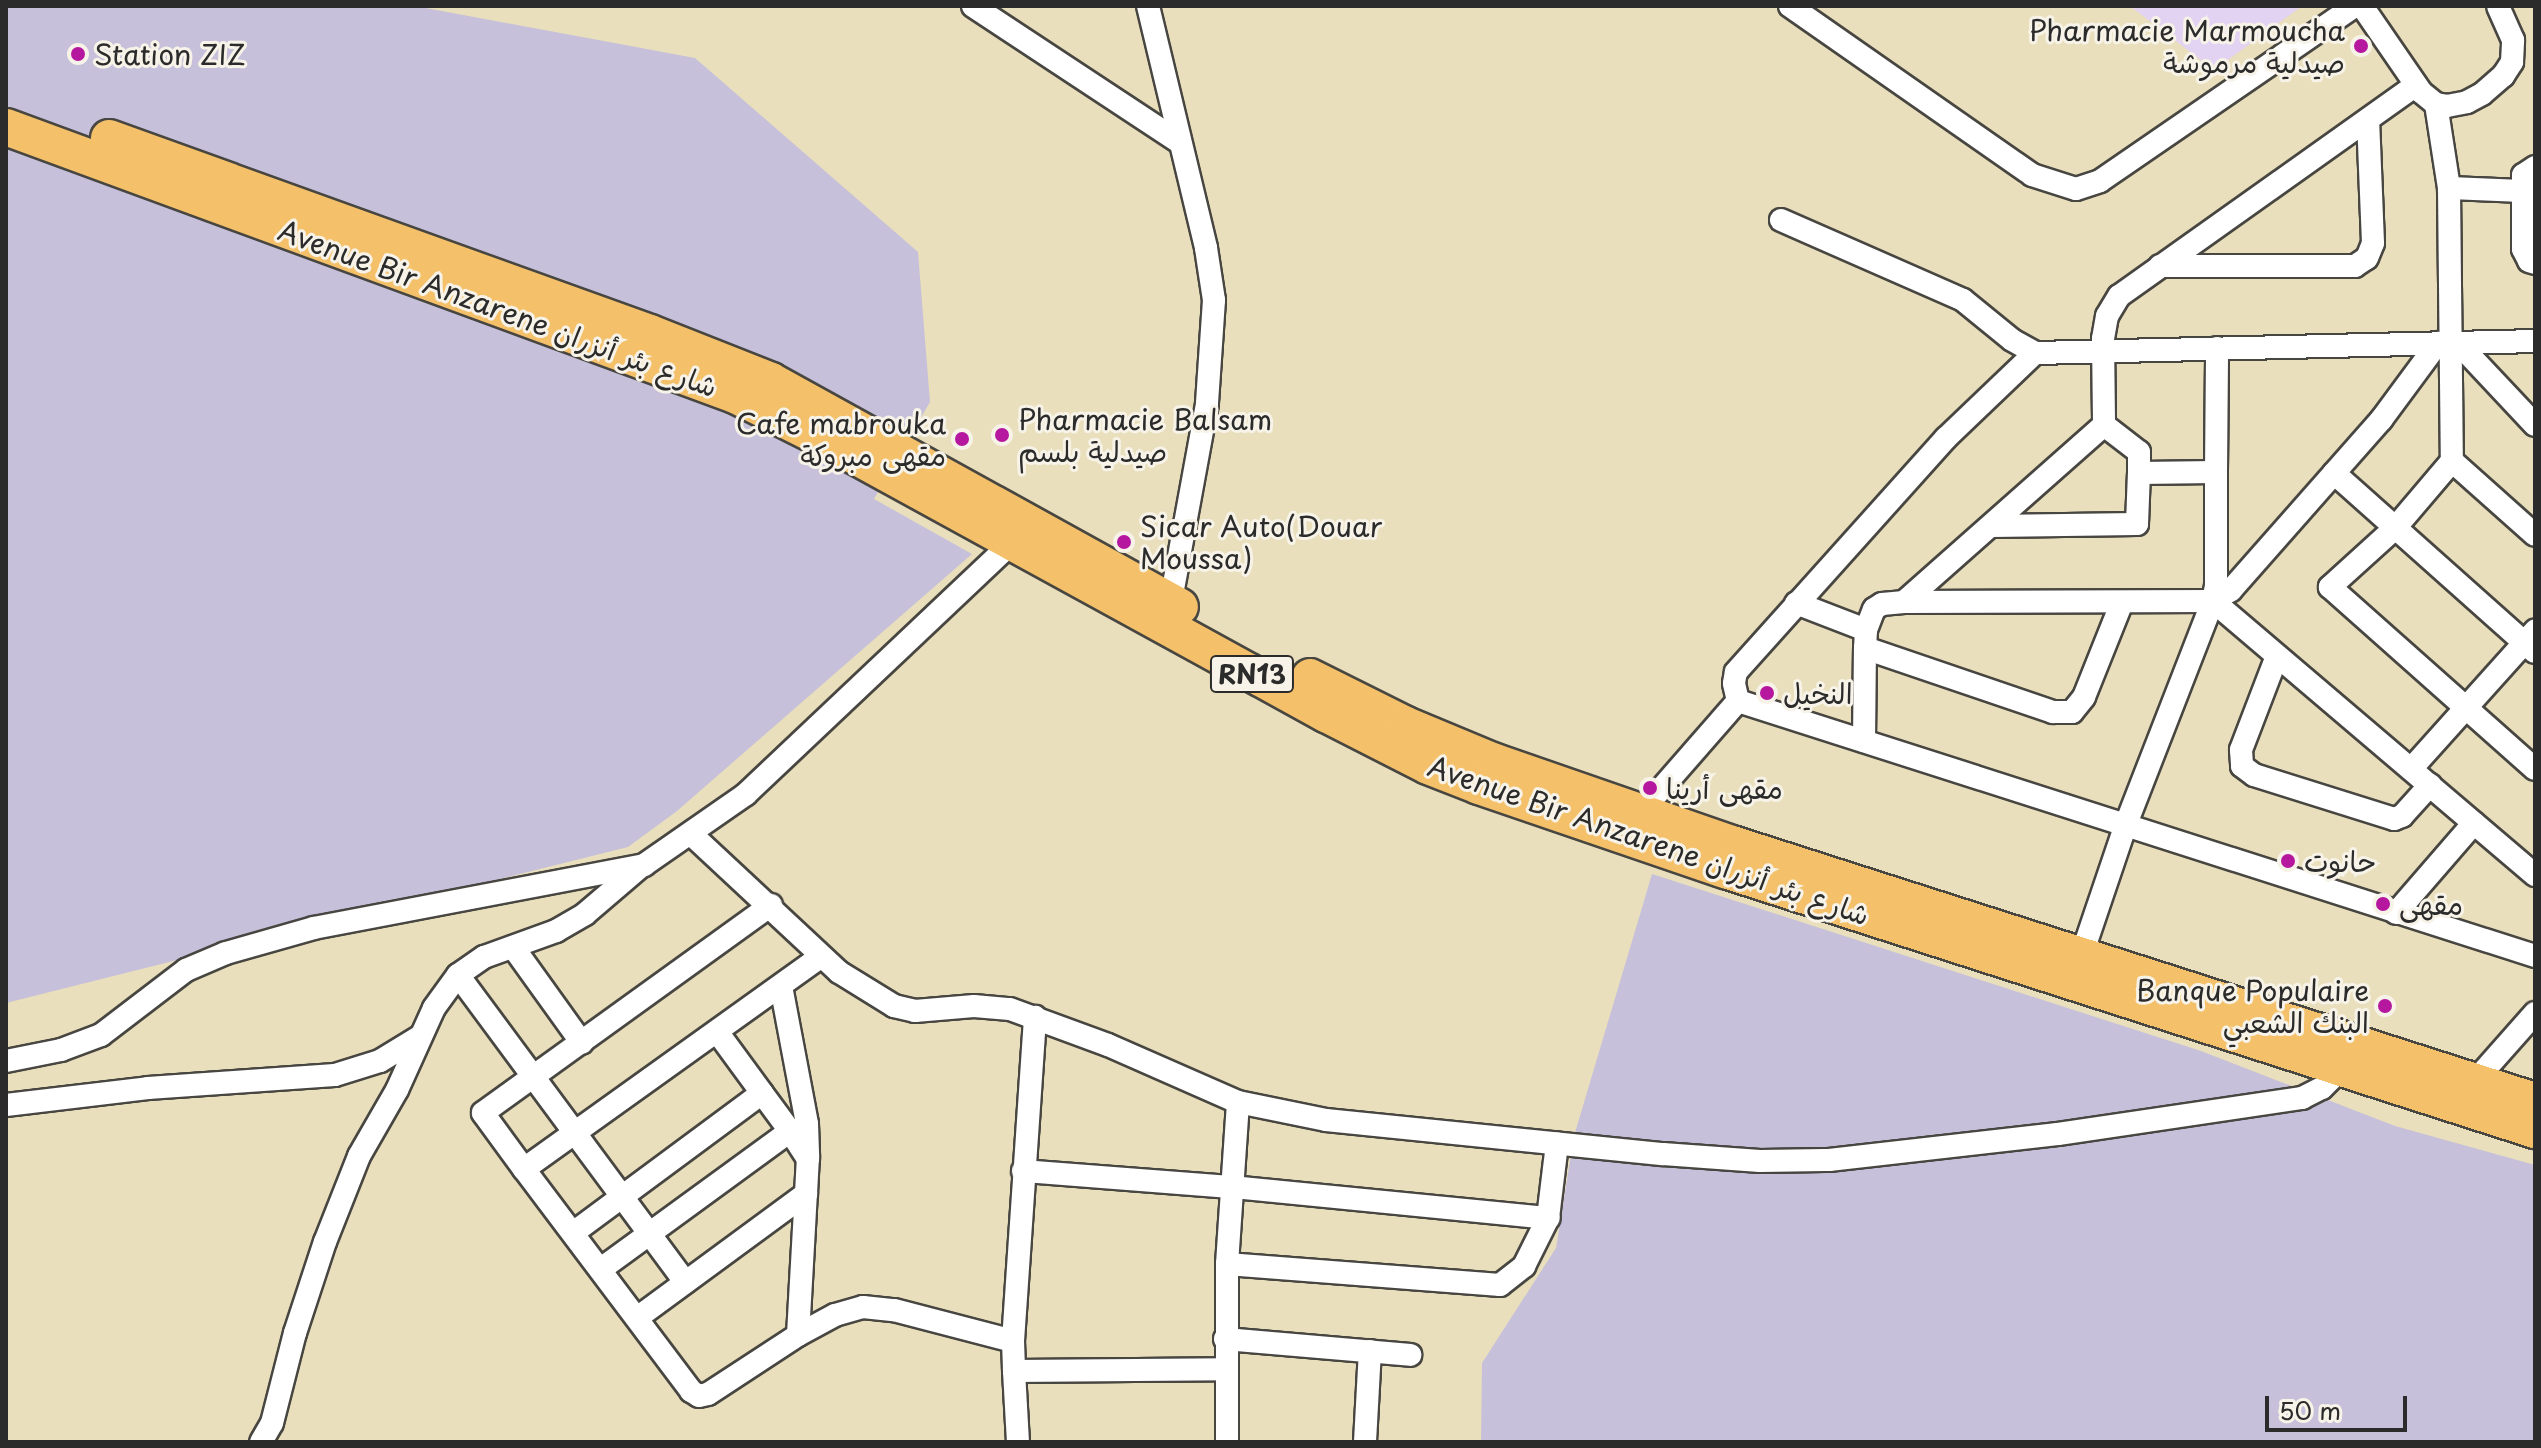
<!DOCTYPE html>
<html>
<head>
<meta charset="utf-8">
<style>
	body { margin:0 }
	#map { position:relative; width:2541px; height:1448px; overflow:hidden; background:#e9dfbc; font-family:"Playpen Sans","Playpen Sans Arabic",sans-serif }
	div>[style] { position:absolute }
	.built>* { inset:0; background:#e3d3f3 }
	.industrial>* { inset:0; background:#c6c0da }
	.roads { filter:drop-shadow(2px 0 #484641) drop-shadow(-2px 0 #484641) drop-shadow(0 2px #484641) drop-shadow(0 -2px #484641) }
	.street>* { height:22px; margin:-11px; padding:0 11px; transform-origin:11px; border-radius:11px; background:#fff }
	.primary>* { height:36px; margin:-18px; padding:0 18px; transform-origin:18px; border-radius:18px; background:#f4c16a }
	.dots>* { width:22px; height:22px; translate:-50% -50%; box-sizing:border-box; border:4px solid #f7f3e8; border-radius:50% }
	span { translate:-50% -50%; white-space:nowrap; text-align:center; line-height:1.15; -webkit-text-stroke:6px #f7f3e8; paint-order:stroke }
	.shield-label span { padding:2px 6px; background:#f7f3e8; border:2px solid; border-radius:6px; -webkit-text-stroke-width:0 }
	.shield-label { font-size:26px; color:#2b2b2b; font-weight:700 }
	.poi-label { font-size:28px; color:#2b2b2b }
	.right { translate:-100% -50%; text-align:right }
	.left { translate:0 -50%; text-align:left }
	.street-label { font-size:28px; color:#2b2b2b }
	.frame { position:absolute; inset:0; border:8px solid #2b2b2b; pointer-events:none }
	.scale { position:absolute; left:2265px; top:1396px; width:142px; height:36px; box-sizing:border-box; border:4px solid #2b2b2b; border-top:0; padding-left:10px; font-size:24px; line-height:28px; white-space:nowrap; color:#2b2b2b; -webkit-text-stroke:6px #f7f3e8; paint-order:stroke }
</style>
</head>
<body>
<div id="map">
	<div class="built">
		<div style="clip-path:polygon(2130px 6px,2302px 6px,2214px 70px)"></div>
	</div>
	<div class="industrial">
		<div style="clip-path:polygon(6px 6px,415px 6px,695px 58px,918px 252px,930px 402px,874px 499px,972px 554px,677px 811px,628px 847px,6px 1003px)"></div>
		<div style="clip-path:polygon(1652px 874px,2201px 1051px,2395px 1126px,2535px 1165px,2535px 1442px,1481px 1442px,1482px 1363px,1556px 1248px,1574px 1136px)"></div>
	</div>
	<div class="roads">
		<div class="street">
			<div style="left:973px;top:6px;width:247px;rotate:33.4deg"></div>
			<div style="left:1148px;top:6px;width:249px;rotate:76.5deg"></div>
			<div style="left:1206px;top:248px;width:53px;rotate:81.3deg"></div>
			<div style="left:1214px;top:300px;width:104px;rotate:93.9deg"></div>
			<div style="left:1207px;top:404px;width:200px;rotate:100.4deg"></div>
			<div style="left:1790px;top:6px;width:295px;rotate:34.9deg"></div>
			<div style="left:2032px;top:175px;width:46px;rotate:17.7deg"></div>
			<div style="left:2076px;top:189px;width:25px;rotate:-18deg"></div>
			<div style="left:2100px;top:181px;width:309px;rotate:-34.5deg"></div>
			<div style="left:2362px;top:6px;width:104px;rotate:55.5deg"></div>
			<div style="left:2421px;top:92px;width:19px;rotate:39deg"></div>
			<div style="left:2436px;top:104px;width:11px;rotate:10deg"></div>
			<div style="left:2447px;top:106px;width:20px;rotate:-11deg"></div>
			<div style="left:2467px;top:102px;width:17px;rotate:-28deg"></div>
			<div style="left:2482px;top:94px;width:28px;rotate:-41deg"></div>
			<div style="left:2503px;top:76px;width:17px;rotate:-57deg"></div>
			<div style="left:2512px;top:62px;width:22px;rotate:-87deg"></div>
			<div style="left:2513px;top:40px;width:37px;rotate:-114deg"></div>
			<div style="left:2416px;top:85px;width:364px;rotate:144.6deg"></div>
			<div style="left:2119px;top:296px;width:23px;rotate:121deg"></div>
			<div style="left:2107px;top:316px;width:23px;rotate:100deg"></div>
			<div style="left:2103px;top:339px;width:86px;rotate:89.3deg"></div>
			<div style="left:2104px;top:425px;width:267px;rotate:138.5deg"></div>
			<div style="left:1904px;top:602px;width:309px;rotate:-0.2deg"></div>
			<div style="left:2213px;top:601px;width:21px;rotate:-31deg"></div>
			<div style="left:2231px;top:590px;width:227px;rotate:-48.6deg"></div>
			<div style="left:2381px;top:420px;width:96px;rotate:-53.5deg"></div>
			<div style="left:2436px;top:104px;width:85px;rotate:81.2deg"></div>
			<div style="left:2449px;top:188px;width:273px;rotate:89.4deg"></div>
			<div style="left:2452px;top:461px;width:88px;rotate:130.4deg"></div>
			<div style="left:2395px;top:528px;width:88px;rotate:137.8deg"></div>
			<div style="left:2330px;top:587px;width:274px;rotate:41.6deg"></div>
			<div style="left:2535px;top:167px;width:14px;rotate:146deg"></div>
			<div style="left:2523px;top:175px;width:74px;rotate:90deg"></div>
			<div style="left:2523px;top:249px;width:13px;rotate:63deg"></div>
			<div style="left:2529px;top:261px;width:6px;rotate:18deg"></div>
			<div style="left:2449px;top:188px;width:74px;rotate:2.3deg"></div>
			<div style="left:1781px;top:220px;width:199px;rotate:23.7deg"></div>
			<div style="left:1963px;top:300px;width:63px;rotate:39.2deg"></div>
			<div style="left:2012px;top:340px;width:26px;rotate:29deg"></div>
			<div style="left:2035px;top:353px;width:500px;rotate:-1.37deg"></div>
			<div style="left:2160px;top:266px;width:195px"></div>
			<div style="left:2355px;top:266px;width:14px;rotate:-34deg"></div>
			<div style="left:2367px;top:258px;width:16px;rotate:-68deg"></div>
			<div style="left:2373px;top:243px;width:122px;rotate:-92.3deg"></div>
			<div style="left:2458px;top:343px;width:112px;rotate:46.8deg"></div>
			<div style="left:2104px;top:425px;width:44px;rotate:37.6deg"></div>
			<div style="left:2139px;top:452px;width:21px;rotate:90deg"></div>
			<div style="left:2452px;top:461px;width:111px;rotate:41.7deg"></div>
			<div style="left:2334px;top:473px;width:269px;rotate:41.7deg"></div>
			<div style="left:1992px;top:526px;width:145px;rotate:-0.8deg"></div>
			<div style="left:2137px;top:524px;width:51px;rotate:-87.8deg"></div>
			<div style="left:2139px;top:473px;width:77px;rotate:-0.7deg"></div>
			<div style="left:2216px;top:472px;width:124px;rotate:-89.5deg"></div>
			<div style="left:2213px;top:601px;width:423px;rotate:40.4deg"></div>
			<div style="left:1904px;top:602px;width:22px;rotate:175deg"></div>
			<div style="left:1882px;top:604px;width:9px;rotate:148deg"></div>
			<div style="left:1874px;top:609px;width:22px;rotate:111deg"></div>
			<div style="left:1866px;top:630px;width:18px;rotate:93deg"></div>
			<div style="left:1865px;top:648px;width:199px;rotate:18.8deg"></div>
			<div style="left:2053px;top:712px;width:19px"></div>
			<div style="left:2072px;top:712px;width:19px;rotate:-51deg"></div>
			<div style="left:2084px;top:697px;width:102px;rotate:-68.2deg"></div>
			<div style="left:1796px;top:603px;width:75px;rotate:21.1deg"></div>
			<div style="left:2277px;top:656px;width:101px;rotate:111deg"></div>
			<div style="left:2241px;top:750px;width:16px;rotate:86deg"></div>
			<div style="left:2242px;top:766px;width:15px;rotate:37deg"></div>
			<div style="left:2254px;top:775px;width:147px;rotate:17.4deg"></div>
			<div style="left:2394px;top:819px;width:9px;rotate:-21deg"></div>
			<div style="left:2402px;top:816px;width:42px;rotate:-47.9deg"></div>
			<div style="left:1738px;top:701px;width:18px;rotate:-103deg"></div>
			<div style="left:1734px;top:683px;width:11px;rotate:-80deg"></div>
			<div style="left:1736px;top:672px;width:314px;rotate:-48.1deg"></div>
			<div style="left:1946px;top:438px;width:123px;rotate:-43.7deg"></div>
			<div style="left:1864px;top:741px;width:93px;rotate:-89.4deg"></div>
			<div style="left:2411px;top:769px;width:186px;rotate:-48.1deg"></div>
			<div style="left:1641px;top:812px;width:147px;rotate:-48.9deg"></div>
			<div style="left:1738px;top:701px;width:837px;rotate:17.74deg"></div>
			<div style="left:691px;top:834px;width:202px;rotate:43deg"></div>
			<div style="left:839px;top:972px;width:65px;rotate:31.7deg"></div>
			<div style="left:894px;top:1006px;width:22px;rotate:13deg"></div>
			<div style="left:915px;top:1011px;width:59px;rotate:-4.8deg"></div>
			<div style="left:974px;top:1006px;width:36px;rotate:5deg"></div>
			<div style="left:1010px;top:1009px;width:104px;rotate:20.2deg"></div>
			<div style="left:1108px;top:1045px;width:142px;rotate:23.7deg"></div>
			<div style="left:1238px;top:1102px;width:90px;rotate:11.6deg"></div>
			<div style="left:1326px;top:1120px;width:339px;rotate:5.8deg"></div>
			<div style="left:1663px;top:1154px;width:97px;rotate:4.1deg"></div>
			<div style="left:1760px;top:1161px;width:69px;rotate:-0.8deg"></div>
			<div style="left:1829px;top:1160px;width:230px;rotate:-6.5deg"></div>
			<div style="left:2058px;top:1134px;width:247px;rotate:-8.4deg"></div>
			<div style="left:2302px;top:1098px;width:22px;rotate:-27deg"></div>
			<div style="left:2322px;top:1088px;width:27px;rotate:-45deg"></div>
			<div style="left:771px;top:905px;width:355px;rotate:144.2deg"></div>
			<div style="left:483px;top:1113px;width:69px;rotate:53.8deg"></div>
			<div style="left:524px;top:1169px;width:365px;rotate:-35.6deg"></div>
			<div style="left:2396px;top:913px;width:119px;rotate:-49.1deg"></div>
			<div style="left:513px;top:947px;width:118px;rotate:54.3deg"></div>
			<div style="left:2082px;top:954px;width:137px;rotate:-71.3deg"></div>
			<div style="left:2126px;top:824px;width:239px;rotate:-68.7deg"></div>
			<div style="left:2213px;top:601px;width:16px;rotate:-79deg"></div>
			<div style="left:2216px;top:585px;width:113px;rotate:-90deg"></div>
			<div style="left:458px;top:975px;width:382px;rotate:53.5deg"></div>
			<div style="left:781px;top:986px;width:140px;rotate:79.3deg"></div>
			<div style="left:807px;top:1124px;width:34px;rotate:88deg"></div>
			<div style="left:6px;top:1061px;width:56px;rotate:-11.3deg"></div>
			<div style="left:61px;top:1050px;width:43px;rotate:-20.6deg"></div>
			<div style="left:101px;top:1035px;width:107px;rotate:-37.4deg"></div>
			<div style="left:186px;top:970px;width:43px;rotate:-23deg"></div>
			<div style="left:226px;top:953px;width:91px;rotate:-15.9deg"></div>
			<div style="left:314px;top:928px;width:336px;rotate:-10.8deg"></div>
			<div style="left:644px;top:865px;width:124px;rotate:-34.8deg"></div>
			<div style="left:746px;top:794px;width:365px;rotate:-43.4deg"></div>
			<div style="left:2474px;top:1082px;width:92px;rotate:-48.5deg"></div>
			<div style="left:6px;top:1105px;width:143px;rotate:-6.8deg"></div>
			<div style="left:148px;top:1088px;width:187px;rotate:-4deg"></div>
			<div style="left:335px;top:1075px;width:47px;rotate:-17.3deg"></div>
			<div style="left:380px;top:1061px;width:48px;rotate:-31.4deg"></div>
			<div style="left:524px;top:1169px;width:278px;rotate:53deg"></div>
			<div style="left:691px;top:1391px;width:9px;rotate:32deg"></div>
			<div style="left:699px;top:1396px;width:9px;rotate:-13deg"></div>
			<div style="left:708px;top:1394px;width:108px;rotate:-33.2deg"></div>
			<div style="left:798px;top:1335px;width:42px;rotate:-28.4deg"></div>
			<div style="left:835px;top:1315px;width:29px;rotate:-16deg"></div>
			<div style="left:863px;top:1307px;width:31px;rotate:6deg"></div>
			<div style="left:894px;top:1310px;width:123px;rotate:14.6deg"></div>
			<div style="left:1013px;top:1341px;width:325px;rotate:-86.1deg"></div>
			<div style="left:1023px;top:1171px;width:210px;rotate:4.4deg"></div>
			<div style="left:1232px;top:1187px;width:318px;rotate:5.6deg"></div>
			<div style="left:1548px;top:1218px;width:75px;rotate:-83.1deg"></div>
			<div style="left:573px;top:1233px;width:235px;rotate:-36.5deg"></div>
			<div style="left:762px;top:1093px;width:74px;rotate:-126.3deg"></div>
			<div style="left:1227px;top:1264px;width:274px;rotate:4.4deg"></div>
			<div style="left:1500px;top:1285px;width:31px;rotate:-38deg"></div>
			<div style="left:1524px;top:1266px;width:54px;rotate:-63.4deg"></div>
			<div style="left:601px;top:1269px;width:234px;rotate:-36.1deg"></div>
			<div style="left:790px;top:1131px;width:47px;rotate:-126.4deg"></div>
			<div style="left:637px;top:1318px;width:210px;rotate:-36.3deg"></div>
			<div style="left:806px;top:1194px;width:35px;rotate:-87deg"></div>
			<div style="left:808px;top:1159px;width:33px;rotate:-123deg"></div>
			<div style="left:798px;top:1335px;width:141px;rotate:-86.8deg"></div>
			<div style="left:1225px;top:1339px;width:186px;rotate:4.9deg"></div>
			<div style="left:1013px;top:1341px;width:30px;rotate:88deg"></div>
			<div style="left:1014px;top:1371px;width:212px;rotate:-0.5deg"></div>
			<div style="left:1014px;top:1371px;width:71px;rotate:86.8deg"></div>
			<div style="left:261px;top:1442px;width:22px;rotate:-60deg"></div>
			<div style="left:272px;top:1423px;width:93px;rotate:-75.7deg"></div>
			<div style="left:295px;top:1333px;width:96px;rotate:-71.8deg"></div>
			<div style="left:325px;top:1242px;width:92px;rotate:-68.4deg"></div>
			<div style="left:359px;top:1156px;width:76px;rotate:-60.1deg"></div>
			<div style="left:397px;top:1090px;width:90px;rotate:-65.7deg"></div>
			<div style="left:434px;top:1008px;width:41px;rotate:-54deg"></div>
			<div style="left:458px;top:975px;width:32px;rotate:-35deg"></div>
			<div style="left:484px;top:957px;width:77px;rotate:-19.9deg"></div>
			<div style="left:556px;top:931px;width:34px;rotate:-30deg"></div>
			<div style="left:585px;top:914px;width:71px;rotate:-40.4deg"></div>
			<div style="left:1227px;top:1442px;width:178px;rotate:-90deg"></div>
			<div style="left:1227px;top:1264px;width:162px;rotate:-86.1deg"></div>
			<div style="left:1365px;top:1442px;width:91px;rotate:-86.9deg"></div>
		</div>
		<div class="primary">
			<div style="left:6px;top:127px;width:777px;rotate:20.18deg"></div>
			<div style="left:735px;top:395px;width:112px;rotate:26.6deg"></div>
			<div style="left:835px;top:445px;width:560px;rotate:28.72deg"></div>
			<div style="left:1326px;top:714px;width:114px;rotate:27deg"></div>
			<div style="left:1428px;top:766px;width:55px;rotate:21.4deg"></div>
			<div style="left:1479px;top:786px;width:260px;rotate:18.9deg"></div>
			<div style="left:1725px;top:870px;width:851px;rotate:17.8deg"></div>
			<div style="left:109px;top:138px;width:575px;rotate:19.82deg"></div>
			<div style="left:650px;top:333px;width:130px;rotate:21.6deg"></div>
			<div style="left:771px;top:381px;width:467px;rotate:28.9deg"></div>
			<div style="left:1310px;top:677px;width:107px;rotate:26.6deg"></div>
			<div style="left:1406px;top:725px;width:96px;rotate:22.6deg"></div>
			<div style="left:1495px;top:762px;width:251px;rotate:19.1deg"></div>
			<div style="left:1732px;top:844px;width:843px;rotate:17.75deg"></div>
		</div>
	</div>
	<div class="dots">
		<div style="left:2361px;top:46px;background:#b5179e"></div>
		<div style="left:78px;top:54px;background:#b5179e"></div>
		<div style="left:1002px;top:435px;background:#b5179e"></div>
		<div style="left:962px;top:439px;background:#b5179e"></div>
		<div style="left:1124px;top:542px;background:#b5179e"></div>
		<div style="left:1767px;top:693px;background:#b5179e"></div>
		<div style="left:1650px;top:788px;background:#b5179e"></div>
		<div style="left:2288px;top:861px;background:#b5179e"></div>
		<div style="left:2383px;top:904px;background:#b5179e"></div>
		<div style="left:2385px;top:1006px;background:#b5179e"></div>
	</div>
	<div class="shield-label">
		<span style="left:1252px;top:674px">RN13</span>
	</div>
	<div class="poi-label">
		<span class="right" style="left:2345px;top:46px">Pharmacie Marmoucha<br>صيدلية مرموشة</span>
		<span class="left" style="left:94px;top:54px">Station ZIZ</span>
		<span class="left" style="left:1018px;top:435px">Pharmacie Balsam<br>صيدلية بلسم</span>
		<span class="right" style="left:946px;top:439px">Cafe mabrouka<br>مقهى مبروكة</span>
		<span class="left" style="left:1140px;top:542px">Sicar Auto(Douar<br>Moussa)</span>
		<span class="left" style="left:1783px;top:693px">النخيل</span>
		<span class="left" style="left:1666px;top:788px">مقهى أرينا</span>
		<span class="left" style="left:2304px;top:861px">حانوت</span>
		<span class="left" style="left:2399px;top:904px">مقهى</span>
		<span class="right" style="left:2369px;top:1006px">Banque Populaire<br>البنك الشعبي</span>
	</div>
	<div class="street-label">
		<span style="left:498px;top:308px;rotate:20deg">Avenue Bir Anzarene شارع بئر أنزران</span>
		<span style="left:1649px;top:840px;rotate:19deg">Avenue Bir Anzarene شارع بئر أنزران</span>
	</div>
	<div class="frame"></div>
	<div class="scale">50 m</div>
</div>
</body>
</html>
